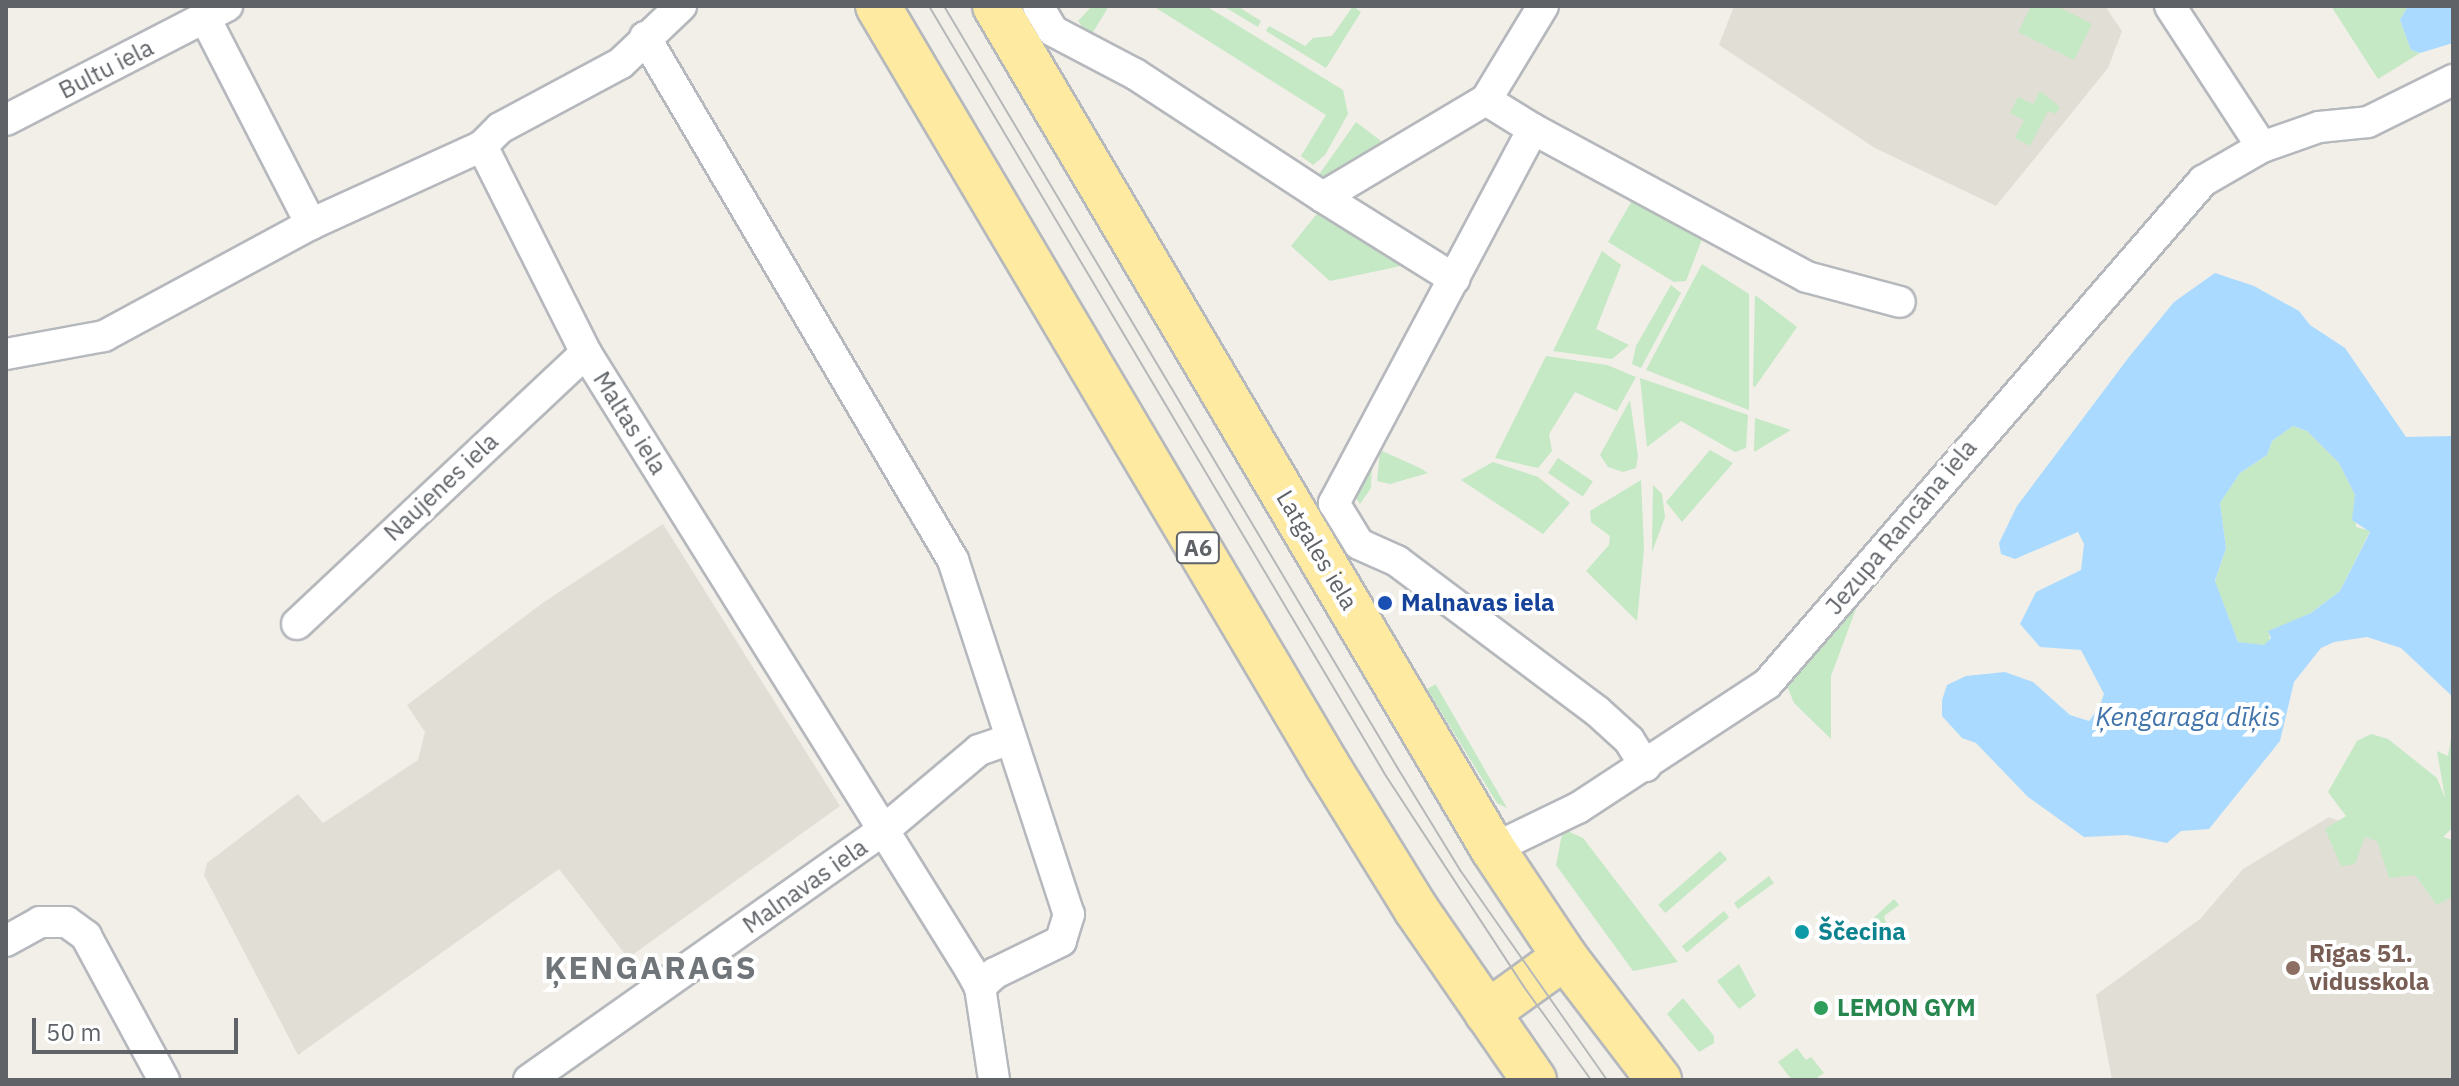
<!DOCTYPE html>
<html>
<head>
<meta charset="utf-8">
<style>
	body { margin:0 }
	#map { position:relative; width:2459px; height:1086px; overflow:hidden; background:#f1efe8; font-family:"IBM Plex Sans",sans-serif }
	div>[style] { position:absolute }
	.education>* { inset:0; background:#e1ded6 }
	.green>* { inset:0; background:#c5e8c5; transform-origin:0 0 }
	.water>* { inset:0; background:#aadaff }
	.roads { filter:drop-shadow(2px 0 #b5b8bc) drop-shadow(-2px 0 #b5b8bc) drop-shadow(0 2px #b5b8bc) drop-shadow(0 -2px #b5b8bc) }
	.minor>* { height:30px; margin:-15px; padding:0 15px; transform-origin:15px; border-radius:15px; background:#fff }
	.trunk>* { height:44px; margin:-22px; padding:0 22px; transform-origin:22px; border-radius:22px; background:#feeaa1 }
	.tram>* { height:2px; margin:-1px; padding:0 1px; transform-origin:1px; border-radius:1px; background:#b6b7b8 }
	.dots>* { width:22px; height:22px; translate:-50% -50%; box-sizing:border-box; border:4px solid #fff; border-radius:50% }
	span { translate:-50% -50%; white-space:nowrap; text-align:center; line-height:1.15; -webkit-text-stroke:8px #fff; paint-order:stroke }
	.shield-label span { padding:2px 6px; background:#fff; border:2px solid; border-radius:6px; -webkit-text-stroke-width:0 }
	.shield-label { font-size:22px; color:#5f6368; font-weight:700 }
	.street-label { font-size:24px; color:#5f6368 }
	.transit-label { font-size:24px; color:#164399; font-weight:700 }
	.left { translate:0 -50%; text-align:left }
	.culture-label { font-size:24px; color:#0d838f; font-weight:700 }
	.education-label { font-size:24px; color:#785e54; font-weight:700 }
	.leisure-label { font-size:24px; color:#27864d; font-weight:700 }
	.water-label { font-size:26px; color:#4174aa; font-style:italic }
	.district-label { font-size:32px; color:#70757a; font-weight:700; letter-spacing:2px }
	.frame { position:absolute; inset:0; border:8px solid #5f6368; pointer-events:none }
	.scale { position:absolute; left:32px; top:1018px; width:206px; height:36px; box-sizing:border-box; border:4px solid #5f6368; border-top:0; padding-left:10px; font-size:24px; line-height:28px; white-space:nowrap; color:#5f6368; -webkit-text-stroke:6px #fff; paint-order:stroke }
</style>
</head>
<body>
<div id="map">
	<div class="education">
		<div style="clip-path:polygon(1734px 6px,2105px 6px,2122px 31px,2108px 68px,1996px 206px,1875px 148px,1719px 45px)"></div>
		<div style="clip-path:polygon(663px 524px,840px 806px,628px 958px,559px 869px,298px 1055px,204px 875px,207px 863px,298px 794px,323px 823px,418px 760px,425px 732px,407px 705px,544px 602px)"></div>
		<div style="clip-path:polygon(2329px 817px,2453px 865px,2453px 1080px,2112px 1080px,2096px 995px,2200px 919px,2243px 869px)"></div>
	</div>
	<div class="green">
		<div style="clip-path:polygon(1092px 6px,1109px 6px,1090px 37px,1078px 21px)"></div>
		<div style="clip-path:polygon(1153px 6px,1206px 6px,1343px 90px,1348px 114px,1325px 155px,1313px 165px,1301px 156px,1326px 115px)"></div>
		<div style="clip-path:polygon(1223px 6px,1237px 6px,1261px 21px,1258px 27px)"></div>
		<div style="clip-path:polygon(1353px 6px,1361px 12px,1326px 68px,1266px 31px,1269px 26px,1305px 46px,1313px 38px,1332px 36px)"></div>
		<div style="clip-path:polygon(2031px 6px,2057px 6px,2092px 24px,2074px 60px,2018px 32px)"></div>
		<div style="clip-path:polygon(2331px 6px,2408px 6px,2400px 20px,2411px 50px,2420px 53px,2378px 79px)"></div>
		<div style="clip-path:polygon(2040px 91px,2060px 107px,2056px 114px,2048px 111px,2030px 146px,2015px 138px,2024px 120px,2010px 113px,2018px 97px,2033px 104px)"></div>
		<div style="clip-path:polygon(1356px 122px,1389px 147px,1328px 180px,1316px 179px)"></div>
		<div style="clip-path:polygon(1633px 199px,1702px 239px,1686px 281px,1674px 282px,1608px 242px)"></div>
		<div style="clip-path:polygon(1324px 205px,1410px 264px,1330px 281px,1291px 246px)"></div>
		<div style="clip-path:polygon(1602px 251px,1621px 265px,1596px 329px,1629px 345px,1612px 359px,1553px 351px)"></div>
		<div style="clip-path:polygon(1702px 264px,1749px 294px,1749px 410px,1646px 370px)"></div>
		<div style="clip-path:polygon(1671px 285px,1681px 293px,1641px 368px,1632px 364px,1636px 346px)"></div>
		<div style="clip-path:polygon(1755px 295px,1797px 327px,1755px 387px,1753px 386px)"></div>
		<div style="clip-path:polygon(1546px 356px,1607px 365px,1636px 377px,1617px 411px,1575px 392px,1549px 434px,1552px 451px,1538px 468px,1495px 458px)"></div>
		<div style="clip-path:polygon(1640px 378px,1748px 415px,1746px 448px,1735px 452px,1681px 421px,1647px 447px)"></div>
		<div style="clip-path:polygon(1630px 400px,1638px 456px,1636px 468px,1623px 472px,1608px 467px,1600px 455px)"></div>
		<div style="clip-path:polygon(1755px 418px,1791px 430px,1754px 452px)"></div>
		<div style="clip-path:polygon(2293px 426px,2307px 431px,2339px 463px,2355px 495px,2356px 527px,2370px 531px,2340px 591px,2311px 613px,2269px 632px,2270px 642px,2264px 646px,2238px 642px,2215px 582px,2226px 548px,2220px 503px,2240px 473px,2267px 455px,2272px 441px)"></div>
		<div style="clip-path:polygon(1380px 450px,1420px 468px,1428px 473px,1390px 484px,1377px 481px)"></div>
		<div style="clip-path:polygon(1710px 450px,1733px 463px,1682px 522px,1666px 502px)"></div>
		<div style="left:1558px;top:458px;width:42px;height:18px;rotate:34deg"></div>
		<div style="clip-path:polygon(1372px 461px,1371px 488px,1360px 504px,1354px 495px)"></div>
		<div style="clip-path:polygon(1493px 462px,1538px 477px,1570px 503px,1543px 534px,1461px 480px)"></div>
		<div style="clip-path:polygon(1641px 480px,1644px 549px,1637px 621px,1586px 571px,1609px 545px,1610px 536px,1591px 522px,1590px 511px)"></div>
		<div style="clip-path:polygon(1653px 485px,1662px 494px,1665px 517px,1652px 552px)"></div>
		<div style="clip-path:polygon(1863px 590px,1831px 676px,1831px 739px,1794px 703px,1786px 683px)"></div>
		<div style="clip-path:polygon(1436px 684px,1436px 685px,1507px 808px,1497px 803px,1427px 689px)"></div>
		<div style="clip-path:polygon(2453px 727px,2453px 827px,2443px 837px,2453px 840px,2453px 896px,2437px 905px,2415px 875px,2389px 878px,2377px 841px,2365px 837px,2355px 864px,2341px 866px,2325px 829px,2346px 816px,2328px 792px,2357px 741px,2371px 734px,2388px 739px,2437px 778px,2445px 798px,2437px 751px,2448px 756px)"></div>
		<div style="clip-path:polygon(1563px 829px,1583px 838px,1678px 962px,1633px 971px,1556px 865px)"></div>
		<div style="left:1720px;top:851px;width:11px;height:82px;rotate:49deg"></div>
		<div style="clip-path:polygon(1769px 876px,1774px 883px,1738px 909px,1734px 903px)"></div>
		<div style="clip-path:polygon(1894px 899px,1899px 905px,1884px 916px,1888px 929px,1877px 938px,1866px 925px)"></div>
		<div style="left:1724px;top:911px;width:8px;height:55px;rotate:50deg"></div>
		<div style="clip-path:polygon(1739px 964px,1756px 996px,1739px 1009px,1717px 981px)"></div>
		<div style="clip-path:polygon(1683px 998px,1714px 1036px,1714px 1043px,1699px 1052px,1667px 1014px)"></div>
		<div style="clip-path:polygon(1797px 1048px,1806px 1060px,1811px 1057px,1824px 1073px,1814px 1080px,1792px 1080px,1778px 1062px)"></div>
	</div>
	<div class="water">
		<div style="clip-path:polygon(2408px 6px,2453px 6px,2453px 43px,2420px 53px,2411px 50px,2400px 20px)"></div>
		<div style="clip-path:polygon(evenodd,2215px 273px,2254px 286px,2299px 311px,2310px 325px,2345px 348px,2406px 437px,2453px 436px,2453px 697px,2401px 648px,2367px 637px,2334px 642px,2321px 648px,2294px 682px,2280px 741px,2209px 829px,2181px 831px,2167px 843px,2127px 835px,2084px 837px,2028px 797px,1976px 743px,1962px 738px,1942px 716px,1942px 700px,1947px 685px,1966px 676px,2005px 672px,2033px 682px,2070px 715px,2089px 721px,2099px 708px,2104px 694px,2081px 650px,2040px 647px,2020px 624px,2036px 592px,2081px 570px,2084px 544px,2078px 532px,2015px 559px,2001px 554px,1999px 543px,2017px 506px,2129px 357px,2174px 302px,2215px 273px,2293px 426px,2307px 431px,2339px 463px,2355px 495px,2352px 520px,2370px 532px,2340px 591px,2311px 613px,2268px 631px,2271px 638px,2264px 645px,2238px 642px,2215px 581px,2226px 548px,2220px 503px,2240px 473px,2267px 455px,2272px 441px,2293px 426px)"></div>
	</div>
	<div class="roads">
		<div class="minor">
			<div style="left:1038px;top:6px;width:29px;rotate:59deg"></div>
			<div style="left:1053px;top:31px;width:93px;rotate:27.7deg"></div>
			<div style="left:1135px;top:74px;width:225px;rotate:33.2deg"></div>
			<div style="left:1323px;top:197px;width:190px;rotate:-30.8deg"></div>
			<div style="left:1486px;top:100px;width:110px;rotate:-58.8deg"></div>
			<div style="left:2170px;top:6px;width:168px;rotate:56.9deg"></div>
			<div style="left:205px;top:18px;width:232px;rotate:62.8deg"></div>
			<div style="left:311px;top:224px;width:188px;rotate:-24.5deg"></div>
			<div style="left:482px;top:146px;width:25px;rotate:-45deg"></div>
			<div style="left:500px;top:128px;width:137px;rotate:-28.2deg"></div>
			<div style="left:621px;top:63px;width:83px;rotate:-43.5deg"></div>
			<div style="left:645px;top:37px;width:607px;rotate:59.51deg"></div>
			<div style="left:953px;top:560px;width:373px;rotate:71.9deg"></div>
			<div style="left:1069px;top:914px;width:28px;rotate:107deg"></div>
			<div style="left:1061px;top:941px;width:73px;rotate:154.1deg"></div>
			<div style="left:995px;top:973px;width:21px;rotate:137deg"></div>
			<div style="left:1486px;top:100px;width:55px;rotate:31.7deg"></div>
			<div style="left:1533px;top:129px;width:424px;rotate:118deg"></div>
			<div style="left:1334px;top:503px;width:48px;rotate:58.6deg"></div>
			<div style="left:1359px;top:544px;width:42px;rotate:24.1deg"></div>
			<div style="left:1397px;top:561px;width:250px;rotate:36.9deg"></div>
			<div style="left:1597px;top:711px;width:43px;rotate:42.2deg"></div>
			<div style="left:1629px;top:740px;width:31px;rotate:58deg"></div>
			<div style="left:6px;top:120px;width:249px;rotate:-27.3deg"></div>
			<div style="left:1533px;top:129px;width:311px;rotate:28.4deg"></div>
			<div style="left:1807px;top:277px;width:96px;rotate:15deg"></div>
			<div style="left:482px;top:146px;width:232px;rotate:63.3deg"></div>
			<div style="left:586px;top:353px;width:726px;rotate:58.06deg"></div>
			<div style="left:970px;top:969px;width:21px;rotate:61deg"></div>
			<div style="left:980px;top:987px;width:94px;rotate:81.4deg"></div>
			<div style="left:1323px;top:197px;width:155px;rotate:32deg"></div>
			<div style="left:6px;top:354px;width:100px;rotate:-10.4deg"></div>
			<div style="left:104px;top:336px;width:235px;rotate:-28.4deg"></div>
			<div style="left:297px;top:624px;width:396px;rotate:-43.2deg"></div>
			<div style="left:1493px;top:849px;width:94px;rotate:-25.8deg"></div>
			<div style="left:1578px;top:808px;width:226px;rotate:-33.3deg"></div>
			<div style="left:1767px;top:684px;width:666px;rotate:-49.08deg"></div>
			<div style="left:2203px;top:181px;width:68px;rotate:-30deg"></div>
			<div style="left:2262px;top:147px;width:60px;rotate:-19.3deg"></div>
			<div style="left:2319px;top:127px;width:49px;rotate:-5.8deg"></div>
			<div style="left:2368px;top:122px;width:95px;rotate:-26.3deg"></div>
			<div style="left:6px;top:941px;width:39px;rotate:-29deg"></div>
			<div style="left:40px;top:922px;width:27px"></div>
			<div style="left:67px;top:922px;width:24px;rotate:36deg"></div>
			<div style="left:86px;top:936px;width:164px;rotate:61.6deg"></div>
			<div style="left:529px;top:1080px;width:434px;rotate:-35.2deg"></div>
			<div style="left:884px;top:830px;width:124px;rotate:-40.1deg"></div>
			<div style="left:979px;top:750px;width:31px;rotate:-19deg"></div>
		</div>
		<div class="trunk">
			<div style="left:878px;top:6px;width:882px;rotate:59.39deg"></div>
			<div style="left:1327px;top:765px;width:169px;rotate:58.3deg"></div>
			<div style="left:1416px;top:909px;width:208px;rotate:55.4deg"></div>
			<div style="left:995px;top:6px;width:979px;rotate:59.43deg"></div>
			<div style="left:1493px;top:849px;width:130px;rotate:56.3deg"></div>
			<div style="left:1565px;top:957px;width:155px;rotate:52.6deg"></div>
			<div style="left:1487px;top:1013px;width:96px;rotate:-35.7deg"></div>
		</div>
	</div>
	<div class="tram">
		<div style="left:929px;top:6px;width:895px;rotate:59.31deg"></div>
		<div style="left:1386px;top:776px;width:252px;rotate:56.8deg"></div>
		<div style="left:1524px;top:987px;width:115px;rotate:54.2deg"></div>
		<div style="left:944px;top:6px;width:886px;rotate:59.24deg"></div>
		<div style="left:1397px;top:767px;width:121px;rotate:58.5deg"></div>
		<div style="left:1460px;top:870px;width:256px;rotate:55deg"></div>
	</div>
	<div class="dots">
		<div style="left:1385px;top:603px;background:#1a4fb4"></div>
		<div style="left:1802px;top:932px;background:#0f9aa8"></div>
		<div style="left:2293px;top:968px;background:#8d6e63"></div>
		<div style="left:1821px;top:1008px;background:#2e9e5b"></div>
	</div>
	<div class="shield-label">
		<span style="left:1198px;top:548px">A6</span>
	</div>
	<div class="street-label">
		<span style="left:106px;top:69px;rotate:-27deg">Bultu iela</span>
		<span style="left:630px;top:423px;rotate:58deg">Maltas iela</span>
		<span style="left:441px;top:487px;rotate:-43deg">Naujenes iela</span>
		<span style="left:1901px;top:527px;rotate:-50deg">Jezupa Rancāna iela</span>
		<span style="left:1317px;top:550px;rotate:59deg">Latgales iela</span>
		<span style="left:805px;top:886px;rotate:-35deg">Malnavas iela</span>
	</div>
	<div class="transit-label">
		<span class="left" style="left:1401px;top:603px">Malnavas iela</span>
	</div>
	<div class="culture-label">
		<span class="left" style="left:1818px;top:932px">Ščecina</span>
	</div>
	<div class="education-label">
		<span class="left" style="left:2309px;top:968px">Rīgas 51.<br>vidusskola</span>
	</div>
	<div class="leisure-label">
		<span class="left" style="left:1837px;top:1008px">LEMON GYM</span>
	</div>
	<div class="water-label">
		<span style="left:2188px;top:717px">Ķengaraga dīķis</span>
	</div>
	<div class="district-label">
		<span style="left:651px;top:967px">ĶENGARAGS</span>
	</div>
	<div class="frame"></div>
	<div class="scale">50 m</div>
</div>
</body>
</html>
